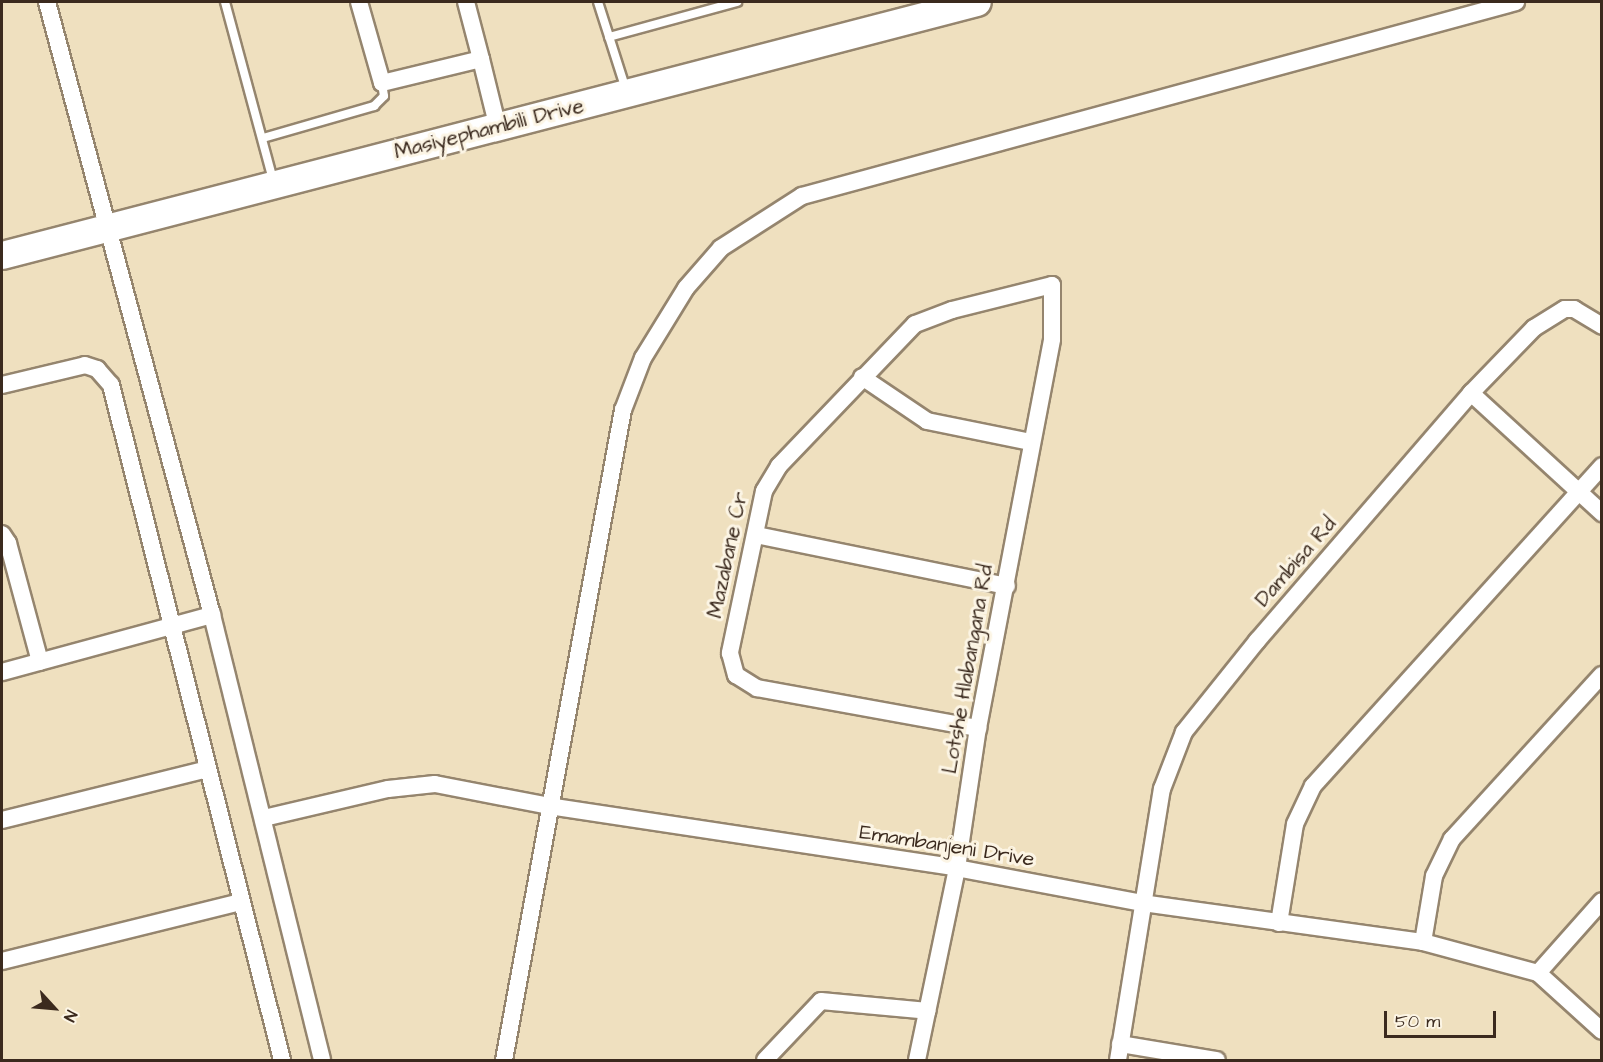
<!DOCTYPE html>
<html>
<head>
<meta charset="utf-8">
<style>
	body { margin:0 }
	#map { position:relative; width:1603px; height:1062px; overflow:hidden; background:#efe0bf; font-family:"Architects Daughter",sans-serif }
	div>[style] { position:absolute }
	.roads { filter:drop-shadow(2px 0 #95856e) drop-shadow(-2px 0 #95856e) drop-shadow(0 2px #95856e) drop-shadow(0 -2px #95856e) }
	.lane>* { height:8px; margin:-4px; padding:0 4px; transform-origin:4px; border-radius:4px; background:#fff }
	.street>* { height:16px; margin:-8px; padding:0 8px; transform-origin:8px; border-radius:8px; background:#fff }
	.primary>* { height:27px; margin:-13.5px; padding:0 13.5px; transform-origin:13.5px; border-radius:13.5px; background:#fff }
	span { translate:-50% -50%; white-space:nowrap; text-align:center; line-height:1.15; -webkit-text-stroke:6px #fcf5e5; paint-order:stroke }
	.street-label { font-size:21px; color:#3b2a1e }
	.frame { position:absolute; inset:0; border:3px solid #3b2a1e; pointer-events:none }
	.north { position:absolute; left:24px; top:978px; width:60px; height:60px; -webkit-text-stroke:4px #fcf5e5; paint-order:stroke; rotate:116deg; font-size:16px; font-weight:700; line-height:24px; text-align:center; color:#3b2a1e }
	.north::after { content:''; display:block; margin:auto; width:21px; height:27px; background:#3b2a1e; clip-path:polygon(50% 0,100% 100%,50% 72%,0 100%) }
	.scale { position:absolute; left:1384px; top:1011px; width:112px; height:27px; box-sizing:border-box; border:3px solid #3b2a1e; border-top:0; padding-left:8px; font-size:18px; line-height:21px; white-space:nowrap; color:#3b2a1e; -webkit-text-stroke:4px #fcf5e5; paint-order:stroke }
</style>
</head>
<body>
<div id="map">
	<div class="roads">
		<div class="lane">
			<div style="left:225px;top:2px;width:184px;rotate:74.9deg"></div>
			<div style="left:598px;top:2px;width:92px;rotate:72.3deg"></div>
			<div style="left:609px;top:37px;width:133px;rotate:-15.3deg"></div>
			<div style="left:263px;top:138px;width:116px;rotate:-16.1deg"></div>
			<div style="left:374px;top:106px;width:14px;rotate:-45deg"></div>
			<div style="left:384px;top:96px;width:13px;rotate:-99deg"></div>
		</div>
		<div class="street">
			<div style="left:47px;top:2px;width:635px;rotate:74.93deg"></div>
			<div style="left:212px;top:615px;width:458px;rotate:76.1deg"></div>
			<div style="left:359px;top:2px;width:84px;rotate:74.1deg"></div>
			<div style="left:382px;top:83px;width:102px;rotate:-13.6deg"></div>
			<div style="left:481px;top:59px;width:59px;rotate:-104.7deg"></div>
			<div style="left:481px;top:59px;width:71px;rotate:76.2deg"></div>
			<div style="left:862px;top:377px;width:78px;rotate:34.1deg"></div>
			<div style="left:927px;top:421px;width:105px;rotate:11.5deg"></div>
			<div style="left:2px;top:385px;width:85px;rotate:-13.5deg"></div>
			<div style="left:85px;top:365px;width:13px;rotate:18deg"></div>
			<div style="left:97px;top:369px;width:21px;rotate:49deg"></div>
			<div style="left:111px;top:385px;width:696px;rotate:75.78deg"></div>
			<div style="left:1471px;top:393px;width:178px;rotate:42.5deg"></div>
			<div style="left:2px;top:534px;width:11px;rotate:56deg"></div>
			<div style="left:8px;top:543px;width:123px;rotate:74.9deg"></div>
			<div style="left:756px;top:535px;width:256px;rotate:11.5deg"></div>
			<div style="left:2px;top:672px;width:218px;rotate:-15.2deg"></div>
			<div style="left:264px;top:818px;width:127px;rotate:-13.2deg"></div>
			<div style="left:388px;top:789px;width:47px;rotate:-6.1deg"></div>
			<div style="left:435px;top:784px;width:116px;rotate:10.9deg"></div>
			<div style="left:549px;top:806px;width:413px;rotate:8.6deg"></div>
			<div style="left:957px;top:868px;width:188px;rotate:10.7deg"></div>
			<div style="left:1142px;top:903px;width:284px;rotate:7.9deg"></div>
			<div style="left:1423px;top:942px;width:119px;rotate:15.1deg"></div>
			<div style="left:1538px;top:973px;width:86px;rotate:42.2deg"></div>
			<div style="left:2px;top:820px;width:212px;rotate:-13.9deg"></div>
			<div style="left:1279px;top:923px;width:100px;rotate:-80.8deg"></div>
			<div style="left:1295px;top:824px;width:42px;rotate:-64.7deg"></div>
			<div style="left:1313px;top:786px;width:431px;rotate:-47.9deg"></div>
			<div style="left:1423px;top:942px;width:67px;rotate:-80.5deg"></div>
			<div style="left:1434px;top:876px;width:41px;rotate:-64.1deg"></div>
			<div style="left:1452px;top:839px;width:222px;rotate:-47.6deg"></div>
			<div style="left:2px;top:961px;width:246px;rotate:-13.9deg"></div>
			<div style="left:1538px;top:973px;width:96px;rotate:-48.4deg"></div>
			<div style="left:1120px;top:1044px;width:98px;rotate:9.4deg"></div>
			<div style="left:504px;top:1060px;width:661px;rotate:-79.63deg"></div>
			<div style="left:623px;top:410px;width:56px;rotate:-69deg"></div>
			<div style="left:643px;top:358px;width:82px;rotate:-58.4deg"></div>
			<div style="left:686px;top:288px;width:53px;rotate:-48.8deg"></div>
			<div style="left:721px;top:248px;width:96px;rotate:-32.7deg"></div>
			<div style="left:802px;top:196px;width:740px;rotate:-15.2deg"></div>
			<div style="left:765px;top:1060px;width:81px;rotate:-46.5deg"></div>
			<div style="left:821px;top:1001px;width:107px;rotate:5.3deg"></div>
			<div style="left:917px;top:1060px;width:196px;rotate:-78.2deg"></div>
			<div style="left:957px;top:868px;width:142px;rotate:-81.5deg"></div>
			<div style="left:978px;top:728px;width:396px;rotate:-79.2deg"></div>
			<div style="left:1052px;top:339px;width:54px;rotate:-90deg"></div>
			<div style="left:1052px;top:285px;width:103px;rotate:166deg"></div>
			<div style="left:952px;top:310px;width:40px;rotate:159deg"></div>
			<div style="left:915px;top:324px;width:197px;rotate:133.8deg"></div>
			<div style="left:779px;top:466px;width:29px;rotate:121deg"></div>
			<div style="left:764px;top:491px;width:166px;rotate:101.9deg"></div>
			<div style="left:730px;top:653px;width:23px;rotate:75deg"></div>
			<div style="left:736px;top:675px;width:25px;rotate:32deg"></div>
			<div style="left:757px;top:688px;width:225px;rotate:10.3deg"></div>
			<div style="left:1118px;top:1060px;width:275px;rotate:-80.8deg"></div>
			<div style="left:1162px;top:789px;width:61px;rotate:-68.9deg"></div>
			<div style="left:1184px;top:732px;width:117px;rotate:-51.3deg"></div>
			<div style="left:1257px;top:641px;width:328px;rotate:-49.2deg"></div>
			<div style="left:1471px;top:393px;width:91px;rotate:-45.9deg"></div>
			<div style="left:1534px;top:328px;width:36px;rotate:-32deg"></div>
			<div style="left:1565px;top:309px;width:9px"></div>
			<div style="left:1574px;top:309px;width:33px;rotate:31deg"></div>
		</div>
		<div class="primary">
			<div style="left:2px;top:255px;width:1007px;rotate:-14.55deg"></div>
		</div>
	</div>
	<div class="street-label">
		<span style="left:489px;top:129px;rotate:-14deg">Masiyephambili Drive</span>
		<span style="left:728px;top:555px;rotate:-78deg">Mazabane Cr</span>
		<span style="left:1296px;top:562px;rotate:-49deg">Dambisa Rd</span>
		<span style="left:968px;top:669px;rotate:-80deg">Lotshe Hlabangana Rd</span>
		<span style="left:947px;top:846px;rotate:9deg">Emambanjeni Drive</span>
	</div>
	<div class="frame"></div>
	<div class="north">N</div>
	<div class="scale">50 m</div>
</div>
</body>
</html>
